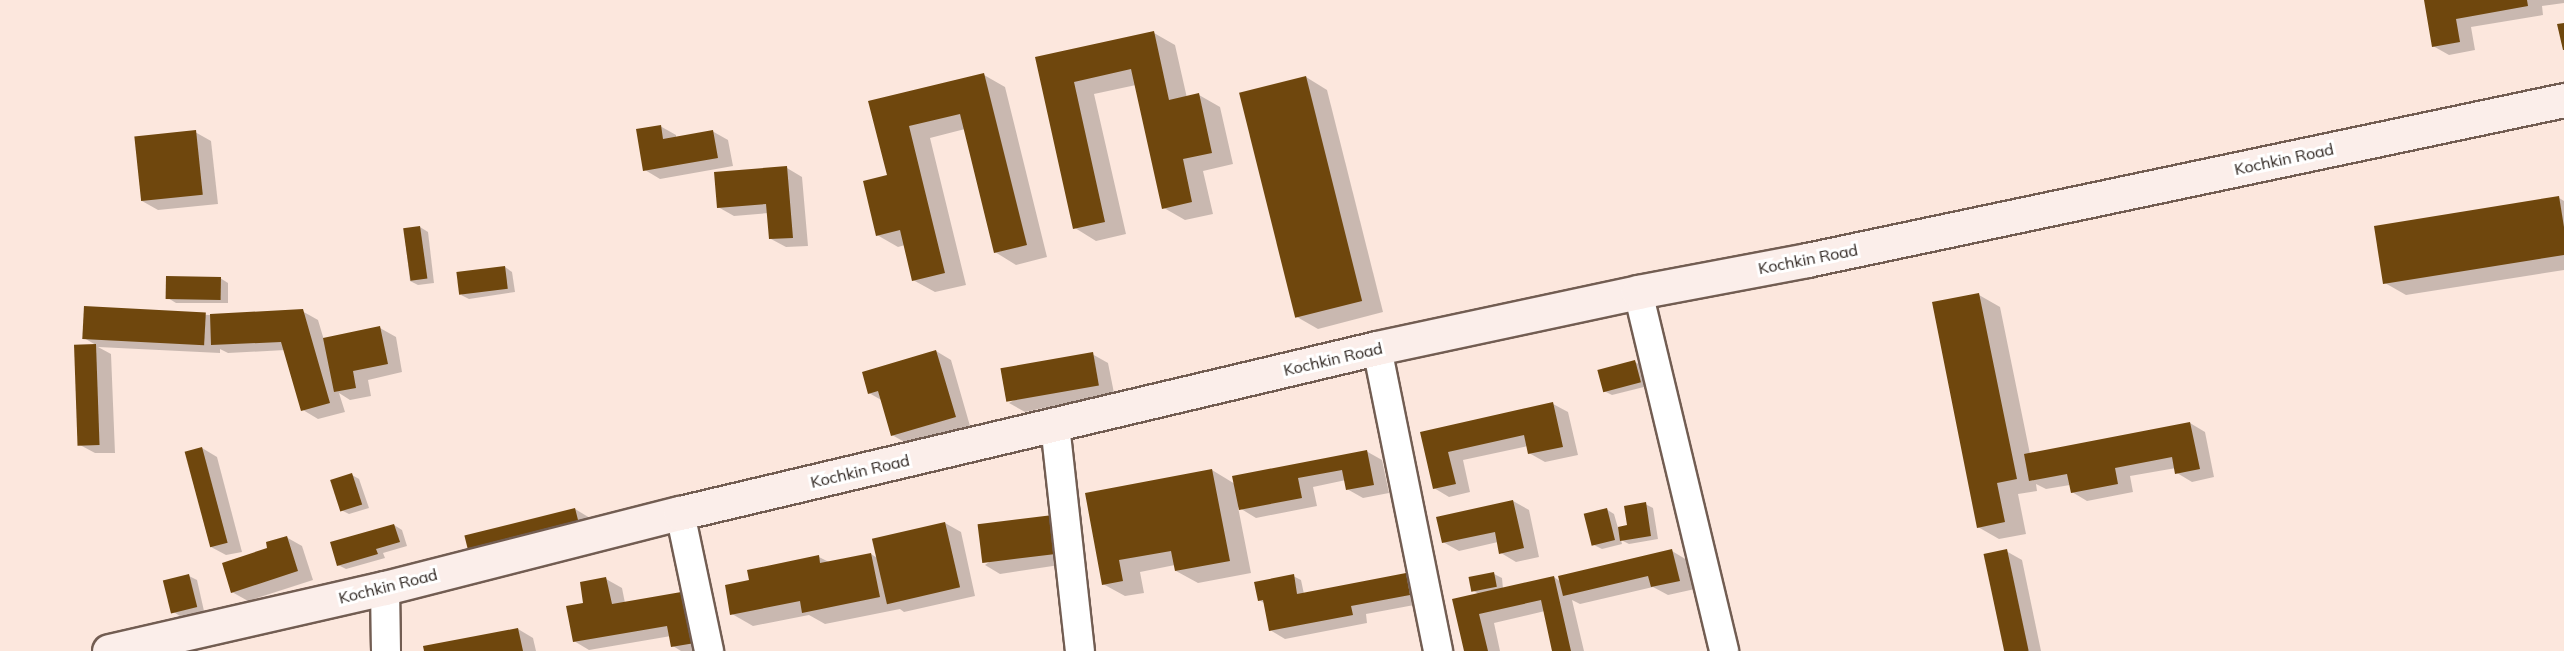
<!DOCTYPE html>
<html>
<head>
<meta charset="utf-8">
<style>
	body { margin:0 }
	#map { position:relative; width:2564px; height:651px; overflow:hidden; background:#fce7dd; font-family:Mulish,sans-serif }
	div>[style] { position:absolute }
	.shadow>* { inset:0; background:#0003 }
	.building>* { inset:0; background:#6f470d; transform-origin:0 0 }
	.roads { filter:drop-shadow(2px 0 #725d52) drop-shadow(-2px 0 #725d52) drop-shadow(0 2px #725d52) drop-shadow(0 -2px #725d52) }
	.street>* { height:28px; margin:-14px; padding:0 14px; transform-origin:14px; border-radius:14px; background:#fff }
	.secondary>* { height:33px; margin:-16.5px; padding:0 16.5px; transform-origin:16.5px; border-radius:16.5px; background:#fbeeea }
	span { translate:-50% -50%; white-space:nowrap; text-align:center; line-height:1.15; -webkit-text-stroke:6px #fff; paint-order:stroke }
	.street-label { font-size:16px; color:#2e2520 }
</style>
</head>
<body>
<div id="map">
	<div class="shadow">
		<div style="clip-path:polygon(2426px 0,2564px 0,2564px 3px,2542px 6px,2543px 15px,2471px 27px,2475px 50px,2449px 55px,2433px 46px)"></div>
		<div style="clip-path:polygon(1154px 33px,1175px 45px,1187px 98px,1199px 95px,1220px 107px,1233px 164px,1203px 171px,1213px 214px,1185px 220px,1164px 208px,1136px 85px,1094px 94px,1126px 234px,1096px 241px,1075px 228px,1037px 59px)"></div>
		<div style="clip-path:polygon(984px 75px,1005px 87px,1047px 257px,1016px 265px,995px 252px,965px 129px,930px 138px,966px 285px,935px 292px,913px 280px,905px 245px,898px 247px,877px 235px,888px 176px,870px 103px)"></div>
		<div style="clip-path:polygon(1306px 77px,1327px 90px,1383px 312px,1318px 329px,1297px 317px)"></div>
		<div style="clip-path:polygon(660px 126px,676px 135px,676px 138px,712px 131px,728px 140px,733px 166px,660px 179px,645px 170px)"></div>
		<div style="clip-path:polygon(195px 132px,211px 141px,218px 204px,158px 210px,142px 201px)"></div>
		<div style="clip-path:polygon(787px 168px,802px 177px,808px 246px,786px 247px,771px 239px,769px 213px,734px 216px,718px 207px)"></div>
		<div style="clip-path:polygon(2559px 198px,2564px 201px,2564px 270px,2406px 295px,2385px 283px)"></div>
		<div style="clip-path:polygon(420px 227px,428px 232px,434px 283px,418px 285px,410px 281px,404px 229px)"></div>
		<div style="clip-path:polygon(505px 267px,512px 272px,515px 292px,469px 299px,461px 295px)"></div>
		<div style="clip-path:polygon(220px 278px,228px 283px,228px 303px,176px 303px,168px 298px)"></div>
		<div style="clip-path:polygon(1979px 295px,2000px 307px,2030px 454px,2190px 423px,2205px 432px,2214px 477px,2192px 482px,2177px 473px,2176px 468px,2130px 476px,2133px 492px,2087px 501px,2072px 492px,2070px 485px,2046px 489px,2036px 484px,2037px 491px,2018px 494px,2026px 534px,1999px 539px,1978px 527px)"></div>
		<div style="clip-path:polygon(85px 308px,209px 315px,302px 311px,318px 320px,324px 340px,380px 328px,396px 337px,402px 372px,368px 380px,371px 396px,350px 400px,339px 393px,345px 412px,318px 419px,303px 410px,285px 350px,228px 353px,220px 349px,220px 353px,98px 347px,111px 354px,115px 453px,95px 453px,80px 445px,76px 346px,96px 345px,84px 338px)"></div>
		<div style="clip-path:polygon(936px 351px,951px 360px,970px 426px,908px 444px,892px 435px,883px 401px,869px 393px)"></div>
		<div style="clip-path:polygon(1092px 354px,1108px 363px,1114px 393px,1025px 412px,1009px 403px)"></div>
		<div style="clip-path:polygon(1635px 362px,1643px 367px,1648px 386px,1612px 395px,1604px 391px)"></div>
		<div style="clip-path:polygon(1553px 404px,1568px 412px,1578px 455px,1545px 462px,1529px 453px,1528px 446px,1463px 460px,1470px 492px,1449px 497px,1434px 488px,1421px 433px)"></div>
		<div style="clip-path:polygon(202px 448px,217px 457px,242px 552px,226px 555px,211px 547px)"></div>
		<div style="clip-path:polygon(1366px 451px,1382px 460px,1389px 493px,1363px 498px,1347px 489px,1346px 480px,1313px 487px,1317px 506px,1256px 518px,1238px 507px,1251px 573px,1198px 583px,1176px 571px,1175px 565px,1140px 572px,1144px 593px,1125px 596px,1103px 584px,1087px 494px,1212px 470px,1235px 484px)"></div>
		<div style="clip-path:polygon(352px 475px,359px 479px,369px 508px,349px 514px,341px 510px)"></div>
		<div style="clip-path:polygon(1513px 501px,1529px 510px,1539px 557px,1516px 562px,1501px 553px,1498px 542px,1459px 551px,1443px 542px)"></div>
		<div style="clip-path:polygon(1645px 504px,1653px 508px,1658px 539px,1629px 544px,1621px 540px,1622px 544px,1602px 549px,1594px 545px,1606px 509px,1614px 514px,1618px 528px,1629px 527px)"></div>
		<div style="clip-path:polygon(575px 509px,590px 518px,595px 536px,484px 560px)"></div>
		<div style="clip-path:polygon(1052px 517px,1073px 563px,1000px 574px,985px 565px)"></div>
		<div style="clip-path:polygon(945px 523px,961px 532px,975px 596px,904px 612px,900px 609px,825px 624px,809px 615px,753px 626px,732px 614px,751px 581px,819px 557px,829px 562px,871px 554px,879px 559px)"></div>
		<div style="clip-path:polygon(394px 525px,402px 530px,407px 546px,383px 553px,385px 558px,346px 569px,338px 565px)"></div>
		<div style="clip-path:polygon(286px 537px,302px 546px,313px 580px,248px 601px,232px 592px,269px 549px)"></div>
		<div style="clip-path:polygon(1672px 551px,1687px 560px,1695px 589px,1668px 595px,1653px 587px,1580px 604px,1572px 600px,1584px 651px,1554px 651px,1545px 611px,1494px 623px,1500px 651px,1465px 651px,1479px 594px,1472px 590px,1494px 574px,1502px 578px,1503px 589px,1554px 577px,1561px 582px)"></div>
		<div style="clip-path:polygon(2006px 551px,2022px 560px,2041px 651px,2006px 651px)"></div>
		<div style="clip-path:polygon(1406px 575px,1421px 584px,1425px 603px,1366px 614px,1367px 623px,1285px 639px,1270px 630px,1264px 603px,1259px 600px,1293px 576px,1301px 580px,1304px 594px)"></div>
		<div style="clip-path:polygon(189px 576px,197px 580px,204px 611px,180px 616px,172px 611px)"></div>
		<div style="clip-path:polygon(606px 579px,622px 588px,625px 603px,686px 593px,710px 651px,681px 651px,673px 646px,671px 636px,589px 650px,574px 641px)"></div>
		<div style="clip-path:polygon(518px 629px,533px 638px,536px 651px,426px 651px)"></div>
	</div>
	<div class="building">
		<div style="clip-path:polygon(2424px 0,2527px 0,2528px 6px,2456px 19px,2460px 42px,2432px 47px)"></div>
		<div style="clip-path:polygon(2564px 23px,2564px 50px,2563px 50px,2557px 24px)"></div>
		<div style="clip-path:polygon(1154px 31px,1169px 100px,1199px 93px,1212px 153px,1183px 159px,1192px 202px,1162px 209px,1131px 69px,1074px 82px,1105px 222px,1073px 229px,1035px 57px)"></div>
		<div style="clip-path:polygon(984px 73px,1027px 245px,994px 253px,960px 114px,909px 126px,945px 273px,912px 281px,900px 230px,876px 236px,863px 181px,887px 175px,868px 101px)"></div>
		<div style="left:1306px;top:76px;width:232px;height:69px;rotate:76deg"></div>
		<div style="clip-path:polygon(661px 125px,663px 139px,713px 130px,718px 158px,643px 171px,636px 129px)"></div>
		<div style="left:196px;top:130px;width:65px;height:62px;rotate:84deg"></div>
		<div style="clip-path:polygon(787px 166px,793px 238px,769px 239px,766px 204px,717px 208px,714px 172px)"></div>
		<div style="clip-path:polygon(2559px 196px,2564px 227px,2564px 255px,2383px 284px,2374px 226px)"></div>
		<div style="left:420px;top:226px;width:53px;height:17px;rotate:82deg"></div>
		<div style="left:505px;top:266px;width:23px;height:49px;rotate:83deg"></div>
		<div style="left:166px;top:276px;width:55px;height:23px;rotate:1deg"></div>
		<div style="clip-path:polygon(1979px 293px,2017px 479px,1997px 483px,2005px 522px,1977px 528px,1932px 302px)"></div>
		<div style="left:84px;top:306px;width:122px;height:33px;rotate:3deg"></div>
		<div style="clip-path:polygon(303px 309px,330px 403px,301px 411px,281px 342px,211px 345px,210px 314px)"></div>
		<div style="clip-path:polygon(380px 326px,388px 364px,353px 371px,356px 388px,334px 392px,323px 338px)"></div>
		<div style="left:96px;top:344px;width:101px;height:22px;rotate:88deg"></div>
		<div style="clip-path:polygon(936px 350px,956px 417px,891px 436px,878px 391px,868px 394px,862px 372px)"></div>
		<div style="left:1093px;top:352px;width:34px;height:94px;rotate:80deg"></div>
		<div style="left:1635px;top:360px;width:23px;height:39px;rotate:75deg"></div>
		<div style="clip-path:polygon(1553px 402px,1563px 447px,1528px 454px,1524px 435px,1448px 452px,1456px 484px,1433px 489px,1420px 432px)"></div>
		<div style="clip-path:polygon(2190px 422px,2200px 469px,2175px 474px,2172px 457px,2115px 468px,2118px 484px,2071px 493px,2067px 474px,2029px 481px,2024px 454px)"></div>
		<div style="left:202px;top:447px;width:99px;height:18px;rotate:75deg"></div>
		<div style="clip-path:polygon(1367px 450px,1374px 485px,1346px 490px,1342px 470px,1298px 478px,1302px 498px,1239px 510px,1232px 476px)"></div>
		<div style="clip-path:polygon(1212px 469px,1230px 561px,1175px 571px,1171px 551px,1119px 560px,1123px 581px,1102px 585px,1085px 493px)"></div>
		<div style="left:352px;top:473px;width:33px;height:23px;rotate:72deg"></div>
		<div style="clip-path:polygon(1513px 500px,1524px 548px,1499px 554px,1495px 532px,1442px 543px,1436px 517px)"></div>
		<div style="clip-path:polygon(1646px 502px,1651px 536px,1620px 541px,1618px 527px,1627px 525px,1624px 506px)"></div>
		<div style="left:575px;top:508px;width:21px;height:114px;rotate:76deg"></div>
		<div style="left:1607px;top:508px;width:33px;height:24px;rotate:76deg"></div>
		<div style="left:1053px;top:515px;width:39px;height:76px;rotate:83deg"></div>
		<div style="left:945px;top:522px;width:67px;height:75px;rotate:77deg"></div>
		<div style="clip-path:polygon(394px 524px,400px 542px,376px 549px,378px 554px,337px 566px,330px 542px)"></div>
		<div style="clip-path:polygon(287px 536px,298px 571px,231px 593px,222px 563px,267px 548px,266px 542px)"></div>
		<div style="clip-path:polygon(1672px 549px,1680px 581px,1651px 587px,1648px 576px,1563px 596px,1558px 576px)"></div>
		<div style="left:2007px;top:549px;width:104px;height:24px;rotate:78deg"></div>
		<div style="clip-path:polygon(871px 553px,880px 597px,802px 613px,800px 601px,730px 615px,725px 585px,749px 580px,747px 570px,819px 555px,820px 563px)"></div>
		<div style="left:1494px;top:572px;width:15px;height:26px;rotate:79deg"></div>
		<div style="clip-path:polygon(1406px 573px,1410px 595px,1351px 606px,1353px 615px,1269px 631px,1263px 600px,1258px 601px,1254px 582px,1294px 574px,1297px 594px)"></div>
		<div style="left:189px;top:574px;width:34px;height:27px;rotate:76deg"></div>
		<div style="clip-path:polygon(1554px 576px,1571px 651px,1552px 651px,1541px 600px,1479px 614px,1488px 651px,1464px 651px,1452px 599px)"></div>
		<div style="clip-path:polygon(606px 577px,612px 604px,687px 591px,695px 643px,671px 647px,667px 626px,573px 642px,566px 606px,583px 603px,580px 582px)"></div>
		<div style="clip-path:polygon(518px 628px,523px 651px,424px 651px,423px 646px)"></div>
	</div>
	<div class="roads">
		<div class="street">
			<div style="left:1638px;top:292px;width:369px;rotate:76.5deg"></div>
			<div style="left:1377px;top:348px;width:309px;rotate:78.6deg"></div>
			<div style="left:1055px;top:425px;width:227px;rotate:83.7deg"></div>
			<div style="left:680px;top:513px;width:141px;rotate:78.1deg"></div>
			<div style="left:385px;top:588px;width:63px;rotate:89.1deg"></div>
		</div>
		<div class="secondary">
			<div style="left:109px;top:651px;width:283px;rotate:-12.9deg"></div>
			<div style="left:385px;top:588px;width:304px;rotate:-14.3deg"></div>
			<div style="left:680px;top:513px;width:716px;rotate:-13.32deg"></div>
			<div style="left:1377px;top:348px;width:267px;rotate:-12.1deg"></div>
			<div style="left:1638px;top:292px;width:172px;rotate:-10.7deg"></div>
			<div style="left:1807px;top:260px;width:774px;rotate:-11.93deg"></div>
		</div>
	</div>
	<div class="street-label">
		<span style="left:2284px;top:159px;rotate:-12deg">Kochkin Road</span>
		<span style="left:1808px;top:259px;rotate:-11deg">Kochkin Road</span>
		<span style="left:1333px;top:359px;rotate:-13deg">Kochkin Road</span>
		<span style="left:860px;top:471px;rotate:-13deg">Kochkin Road</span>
		<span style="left:388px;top:586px;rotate:-14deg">Kochkin Road</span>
	</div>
</div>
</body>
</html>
